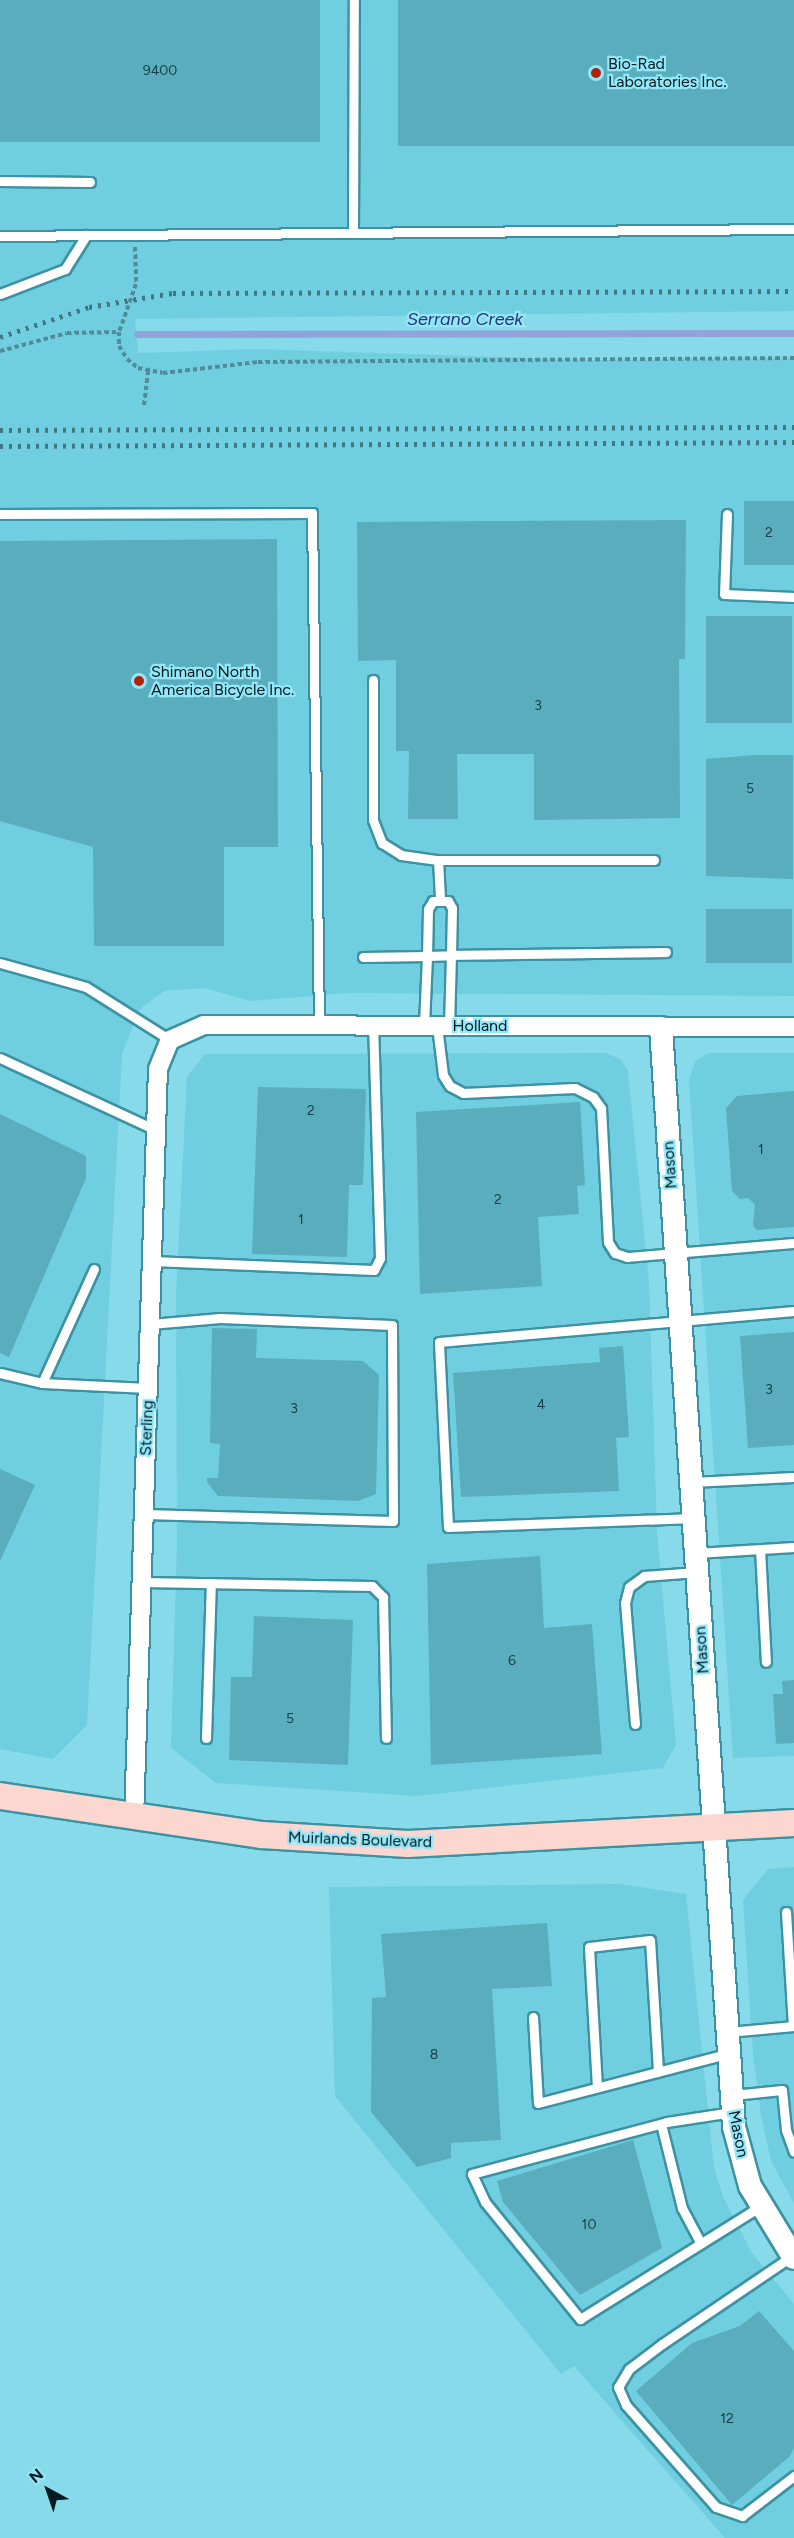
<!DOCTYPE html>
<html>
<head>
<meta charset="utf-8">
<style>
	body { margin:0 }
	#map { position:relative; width:794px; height:2538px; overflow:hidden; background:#86daea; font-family:Figtree,sans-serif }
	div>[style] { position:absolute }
	.built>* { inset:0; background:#6fcedf }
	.stream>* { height:7px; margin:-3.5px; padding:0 3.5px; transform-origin:3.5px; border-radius:3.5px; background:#92a2da }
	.building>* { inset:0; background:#59adbd; transform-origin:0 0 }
	.path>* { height:4px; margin-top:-2px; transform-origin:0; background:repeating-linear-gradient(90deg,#508c97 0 4.5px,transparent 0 7.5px) }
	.roads { filter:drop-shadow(2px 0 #3c92a2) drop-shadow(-2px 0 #3c92a2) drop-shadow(0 2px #3c92a2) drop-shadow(0 -2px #3c92a2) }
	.service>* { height:9px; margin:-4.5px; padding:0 4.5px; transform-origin:4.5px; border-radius:4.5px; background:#fff }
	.minor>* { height:18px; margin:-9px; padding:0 9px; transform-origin:9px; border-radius:9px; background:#fff }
	.tertiary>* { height:22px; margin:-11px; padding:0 11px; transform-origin:11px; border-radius:11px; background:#fff }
	.secondary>* { height:26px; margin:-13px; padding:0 13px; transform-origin:13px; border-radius:13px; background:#fbd7d0 }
	.rail>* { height:4.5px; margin-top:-2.25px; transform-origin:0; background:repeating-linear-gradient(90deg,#417782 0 3px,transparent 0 9px) }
	.dots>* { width:16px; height:16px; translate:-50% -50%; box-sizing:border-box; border:3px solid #93e7f8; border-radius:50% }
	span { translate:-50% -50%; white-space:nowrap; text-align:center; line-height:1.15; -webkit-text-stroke:4.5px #93e7f8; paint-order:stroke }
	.number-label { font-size:14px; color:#174047 }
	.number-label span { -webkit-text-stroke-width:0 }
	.poi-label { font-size:16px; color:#011b20 }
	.left { translate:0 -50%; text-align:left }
	.street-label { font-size:16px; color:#011b20 }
	.water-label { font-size:18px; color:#283477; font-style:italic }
	.north { position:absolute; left:18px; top:2460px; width:60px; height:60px; -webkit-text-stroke:4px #93e7f8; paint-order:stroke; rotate:320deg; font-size:16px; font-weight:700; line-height:24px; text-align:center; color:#011b20 }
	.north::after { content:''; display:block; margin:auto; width:21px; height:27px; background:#011b20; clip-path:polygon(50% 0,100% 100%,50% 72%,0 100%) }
</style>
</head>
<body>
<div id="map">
	<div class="built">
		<div style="clip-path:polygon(0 0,794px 0,794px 311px,135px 319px,138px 353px,256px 349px,591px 360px,794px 358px,794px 996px,348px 993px,250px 1001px,205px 988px,164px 991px,140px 1009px,122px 1054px,87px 1725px,53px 1759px,0 1749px)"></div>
		<div style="clip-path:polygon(607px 1053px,621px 1060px,628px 1071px,649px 1282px,657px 1531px,676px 1745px,663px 1768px,417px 1796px,216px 1783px,171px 1748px,177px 1544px,176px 1294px,187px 1077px,205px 1054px)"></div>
		<div style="clip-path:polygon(709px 1053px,794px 1053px,794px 1756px,733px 1758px,689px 1080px,695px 1061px)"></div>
		<div style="clip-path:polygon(794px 1867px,794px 2203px,771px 2161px,761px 2115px,753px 2054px,743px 1900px,768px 1869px)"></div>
		<div style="clip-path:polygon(619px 1884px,686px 1894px,714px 2168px,724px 2199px,752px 2253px,794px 2304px,794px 2538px,725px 2538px,574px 2366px,561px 2374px,335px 2096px,329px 1887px)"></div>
	</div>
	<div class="stream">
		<div style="left:137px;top:334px;width:657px;rotate:-0.09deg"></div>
	</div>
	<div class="building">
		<div style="left:0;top:0;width:320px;height:142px"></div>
		<div style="left:398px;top:0;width:396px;height:146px"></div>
		<div style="left:794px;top:501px;width:64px;height:50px;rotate:90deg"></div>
		<div style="clip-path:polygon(686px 520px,685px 659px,679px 659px,680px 818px,534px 820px,534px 754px,457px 754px,458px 819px,408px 819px,409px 751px,396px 751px,396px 660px,358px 661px,357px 522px)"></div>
		<div style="clip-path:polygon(277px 539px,278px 847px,224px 847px,224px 946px,94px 946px,93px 847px,0 821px,0 541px)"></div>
		<div style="left:706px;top:616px;width:86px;height:107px"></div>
		<div style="clip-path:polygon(756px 755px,793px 755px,793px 879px,706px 876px,706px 759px)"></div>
		<div style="left:792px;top:909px;width:54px;height:86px;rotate:90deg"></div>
		<div style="clip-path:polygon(258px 1087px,366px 1089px,363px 1185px,349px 1185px,347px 1257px,252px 1254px)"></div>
		<div style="clip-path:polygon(794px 1091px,794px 1227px,757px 1230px,753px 1226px,755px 1204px,748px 1198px,740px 1199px,732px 1191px,726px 1108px,737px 1096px)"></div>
		<div style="clip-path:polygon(580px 1102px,585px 1185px,577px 1186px,579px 1214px,538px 1217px,542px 1286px,420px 1294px,416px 1112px)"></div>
		<div style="clip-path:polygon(0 1114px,86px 1156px,86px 1178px,9px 1357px,0 1353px)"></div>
		<div style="clip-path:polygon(212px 1328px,257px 1329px,256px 1358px,363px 1361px,379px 1375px,376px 1494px,358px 1501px,218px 1496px,207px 1482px,207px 1478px,218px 1478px,220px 1444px,210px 1443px)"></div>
		<div style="clip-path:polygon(794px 1332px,794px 1445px,748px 1448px,740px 1336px)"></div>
		<div style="clip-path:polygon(623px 1346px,629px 1437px,616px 1438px,619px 1491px,461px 1497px,453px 1373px,600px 1362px,599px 1348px)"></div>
		<div style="clip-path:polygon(0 1469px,35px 1485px,0 1561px)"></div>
		<div style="clip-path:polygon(540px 1556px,544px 1628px,592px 1624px,602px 1754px,431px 1765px,427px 1564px)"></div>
		<div style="clip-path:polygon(254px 1616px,353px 1620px,348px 1765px,229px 1760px,231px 1677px,252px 1677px)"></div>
		<div style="clip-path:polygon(794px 1680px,794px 1743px,776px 1744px,773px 1694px,783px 1694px,782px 1681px)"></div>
		<div style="clip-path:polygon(547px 1923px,552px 1986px,492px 1989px,501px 2140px,451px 2143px,451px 2158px,417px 2167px,371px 2112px,372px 1998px,386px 1997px,381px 1934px)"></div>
		<div style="clip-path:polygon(633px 2140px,662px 2248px,580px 2295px,503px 2202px,497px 2181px)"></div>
		<div style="clip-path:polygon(759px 2311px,794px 2351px,794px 2448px,789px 2457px,732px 2505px,636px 2391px,692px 2343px,740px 2326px)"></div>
	</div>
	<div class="path">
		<div style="left:135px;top:247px;width:37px;rotate:88deg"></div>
		<div style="left:136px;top:284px;width:51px;rotate:109.5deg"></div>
		<div style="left:119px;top:332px;width:14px;rotate:90deg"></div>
		<div style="left:119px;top:346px;width:15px;rotate:58deg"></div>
		<div style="left:127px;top:359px;width:14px;rotate:39deg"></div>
		<div style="left:138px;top:368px;width:25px;rotate:11deg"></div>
		<div style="left:163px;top:373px;width:96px;rotate:-6.6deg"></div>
		<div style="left:258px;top:362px;width:536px;rotate:-0.43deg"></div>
		<div style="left:0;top:351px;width:69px;rotate:-15deg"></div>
		<div style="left:67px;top:333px;width:52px;rotate:-1.1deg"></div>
		<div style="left:144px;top:405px;width:35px;rotate:-83deg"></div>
	</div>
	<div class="roads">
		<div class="service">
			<div style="left:0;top:181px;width:90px;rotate:0.6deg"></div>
			<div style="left:353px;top:233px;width:233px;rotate:-89.8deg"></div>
			<div style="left:0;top:236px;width:794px;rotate:-0.51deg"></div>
			<div style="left:0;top:294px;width:70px;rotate:-21deg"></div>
			<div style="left:65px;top:269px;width:40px;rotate:-58deg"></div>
			<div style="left:0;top:514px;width:312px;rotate:-0.2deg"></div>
			<div style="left:312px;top:513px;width:512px;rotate:89.22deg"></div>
			<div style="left:727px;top:514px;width:80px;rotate:92.1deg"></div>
			<div style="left:724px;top:594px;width:70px;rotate:2.5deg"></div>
			<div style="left:373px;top:680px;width:140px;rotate:90deg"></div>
			<div style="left:373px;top:820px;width:25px;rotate:69deg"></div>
			<div style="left:382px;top:843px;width:22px;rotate:32deg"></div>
			<div style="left:401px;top:855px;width:37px;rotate:8deg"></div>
			<div style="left:438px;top:860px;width:39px;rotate:87deg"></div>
			<div style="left:438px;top:860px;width:216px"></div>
			<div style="left:363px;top:957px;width:64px;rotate:-0.9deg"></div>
			<div style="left:427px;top:956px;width:24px;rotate:-2deg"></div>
			<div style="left:451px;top:955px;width:47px;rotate:-88.8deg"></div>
			<div style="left:452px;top:908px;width:8px;rotate:-120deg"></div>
			<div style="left:448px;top:901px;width:15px;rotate:180deg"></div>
			<div style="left:433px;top:901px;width:9px;rotate:122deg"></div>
			<div style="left:428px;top:909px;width:47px;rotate:91.2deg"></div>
			<div style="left:427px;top:956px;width:70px;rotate:92.5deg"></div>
			<div style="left:0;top:963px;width:89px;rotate:15.6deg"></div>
			<div style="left:86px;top:987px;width:99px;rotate:32.2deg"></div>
			<div style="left:437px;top:1026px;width:49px;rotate:83deg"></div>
			<div style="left:443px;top:1075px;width:13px;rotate:58deg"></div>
			<div style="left:450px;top:1086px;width:15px;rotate:28deg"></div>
			<div style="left:463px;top:1093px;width:112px;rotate:-2.6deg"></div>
			<div style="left:575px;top:1088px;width:20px;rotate:27deg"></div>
			<div style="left:593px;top:1097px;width:14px;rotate:54deg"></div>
			<div style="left:601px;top:1108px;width:134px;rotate:87deg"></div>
			<div style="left:608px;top:1242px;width:13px;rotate:58deg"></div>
			<div style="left:615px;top:1253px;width:13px;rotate:18deg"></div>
			<div style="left:627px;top:1257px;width:168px;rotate:-4.8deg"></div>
			<div style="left:449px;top:1026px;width:71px;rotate:-88.4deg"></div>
			<div style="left:451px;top:955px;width:215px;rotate:-0.8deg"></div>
			<div style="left:0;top:1058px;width:172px;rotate:24.8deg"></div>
			<div style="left:152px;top:1261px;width:222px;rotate:2.3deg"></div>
			<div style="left:374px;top:1270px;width:13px;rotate:-63deg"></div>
			<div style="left:380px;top:1258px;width:232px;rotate:-91.7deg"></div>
			<div style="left:94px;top:1269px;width:125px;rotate:114.5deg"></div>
			<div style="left:42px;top:1383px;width:106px;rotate:2.7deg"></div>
			<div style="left:0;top:1373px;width:43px;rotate:13.4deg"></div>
			<div style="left:691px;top:1482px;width:103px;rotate:-2.8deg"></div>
			<div style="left:144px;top:1514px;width:249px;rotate:1.6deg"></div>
			<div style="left:393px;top:1521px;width:196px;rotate:-90.3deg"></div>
			<div style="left:392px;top:1325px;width:172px;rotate:-177.7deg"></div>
			<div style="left:220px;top:1318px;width:70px;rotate:175.1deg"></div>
			<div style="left:694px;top:1518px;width:246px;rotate:177.9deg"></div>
			<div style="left:448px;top:1527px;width:185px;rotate:-92.8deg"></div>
			<div style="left:439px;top:1342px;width:356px;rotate:-5deg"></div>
			<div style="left:760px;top:1549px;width:113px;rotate:87deg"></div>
			<div style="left:696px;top:1553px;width:98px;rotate:-3.5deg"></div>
			<div style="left:142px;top:1582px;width:230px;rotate:1deg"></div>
			<div style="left:372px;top:1586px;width:16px;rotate:45deg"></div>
			<div style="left:383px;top:1597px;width:141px;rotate:88.8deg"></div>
			<div style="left:635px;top:1724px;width:121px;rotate:-94.7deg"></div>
			<div style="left:625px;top:1603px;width:16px;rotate:-76deg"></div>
			<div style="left:629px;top:1587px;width:19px;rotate:-36deg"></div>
			<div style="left:644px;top:1576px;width:53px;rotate:-4.3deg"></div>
			<div style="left:206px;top:1738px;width:155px;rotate:-88.2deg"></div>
			<div style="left:786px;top:1912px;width:114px;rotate:86.5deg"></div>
			<div style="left:533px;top:2017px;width:86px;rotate:86.7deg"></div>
			<div style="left:538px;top:2103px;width:194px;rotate:-14.6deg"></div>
			<div style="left:728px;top:2032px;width:66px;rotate:-5.2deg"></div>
			<div style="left:597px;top:2087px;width:140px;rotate:-93.3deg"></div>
			<div style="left:589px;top:1947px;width:61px;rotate:-6.5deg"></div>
			<div style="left:650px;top:1940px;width:132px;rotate:86.5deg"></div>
			<div style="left:733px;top:2095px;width:49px;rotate:-5.8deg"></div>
			<div style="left:782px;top:2090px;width:40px;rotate:84.3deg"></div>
			<div style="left:786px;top:2130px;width:23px;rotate:70deg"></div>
			<div style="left:732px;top:2112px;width:66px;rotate:171.3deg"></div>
			<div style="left:667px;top:2122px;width:202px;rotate:165.1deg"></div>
			<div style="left:472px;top:2174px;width:31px;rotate:65deg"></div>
			<div style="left:485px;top:2202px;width:151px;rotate:50.9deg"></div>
			<div style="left:580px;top:2319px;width:213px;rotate:-32deg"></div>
			<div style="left:661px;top:2124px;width:87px;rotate:76deg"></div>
			<div style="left:682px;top:2208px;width:40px;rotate:62deg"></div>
			<div style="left:792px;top:2256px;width:157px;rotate:145.9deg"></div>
			<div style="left:662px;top:2344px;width:41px;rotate:142.9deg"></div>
			<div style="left:629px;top:2369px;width:21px;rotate:121deg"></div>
			<div style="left:618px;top:2387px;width:20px;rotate:66deg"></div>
			<div style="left:626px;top:2405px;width:136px;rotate:48.6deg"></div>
			<div style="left:716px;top:2507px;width:28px;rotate:19deg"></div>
			<div style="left:742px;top:2516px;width:66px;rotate:-37.6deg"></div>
		</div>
		<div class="minor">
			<div style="left:134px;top:1819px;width:750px;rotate:-88.17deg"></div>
			<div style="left:158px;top:1069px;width:31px;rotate:-68deg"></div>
			<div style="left:170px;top:1040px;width:37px;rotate:-24deg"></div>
			<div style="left:204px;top:1025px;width:590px;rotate:0.19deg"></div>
		</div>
		<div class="tertiary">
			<div style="left:661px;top:1028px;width:1101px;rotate:86.2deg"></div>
			<div style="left:734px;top:2127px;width:61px;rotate:74.8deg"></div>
			<div style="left:750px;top:2186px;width:84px;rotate:58.6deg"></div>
		</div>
		<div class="secondary">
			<div style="left:0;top:1796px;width:265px;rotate:8.5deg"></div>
			<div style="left:262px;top:1835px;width:146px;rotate:3.5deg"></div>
			<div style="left:408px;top:1844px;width:387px;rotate:-3.1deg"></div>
		</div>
	</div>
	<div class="rail">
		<div style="left:0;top:337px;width:94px;rotate:-18.6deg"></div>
		<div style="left:89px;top:307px;width:85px;rotate:-9.5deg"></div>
		<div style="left:173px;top:293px;width:621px;rotate:-0.18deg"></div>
		<div style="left:0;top:430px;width:794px;rotate:-0.22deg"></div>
		<div style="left:0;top:446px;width:794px;rotate:-0.29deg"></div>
	</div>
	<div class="dots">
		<div style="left:596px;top:73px;background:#b0220b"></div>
		<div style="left:139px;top:681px;background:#b0220b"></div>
	</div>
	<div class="number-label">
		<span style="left:160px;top:71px">9400</span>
		<span style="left:769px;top:533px">2</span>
		<span style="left:538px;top:706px">3</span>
		<span style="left:750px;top:789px">5</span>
		<span style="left:311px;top:1111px">2</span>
		<span style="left:761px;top:1150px">1</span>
		<span style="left:498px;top:1200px">2</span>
		<span style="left:301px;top:1220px">1</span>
		<span style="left:769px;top:1390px">3</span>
		<span style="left:541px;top:1405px">4</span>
		<span style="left:294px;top:1409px">3</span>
		<span style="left:512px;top:1661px">6</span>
		<span style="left:290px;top:1719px">5</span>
		<span style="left:434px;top:2055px">8</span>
		<span style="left:589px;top:2225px">10</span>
		<span style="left:727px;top:2419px">12</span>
	</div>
	<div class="poi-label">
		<span class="left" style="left:608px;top:73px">Bio-Rad<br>Laboratories Inc.</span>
		<span class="left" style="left:151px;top:681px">Shimano North<br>America Bicycle Inc.</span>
	</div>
	<div class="street-label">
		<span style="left:480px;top:1026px">Holland</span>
		<span style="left:670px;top:1165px;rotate:-94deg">Mason</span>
		<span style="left:147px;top:1428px;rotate:-88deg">Sterling</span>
		<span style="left:702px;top:1650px;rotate:-94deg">Mason</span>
		<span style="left:360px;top:1840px;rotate:2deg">Muirlands Boulevard</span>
		<span style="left:738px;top:2134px;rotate:78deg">Mason</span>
	</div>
	<div class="water-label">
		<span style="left:465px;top:319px">Serrano Creek</span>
	</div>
	<div class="north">N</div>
</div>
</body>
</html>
